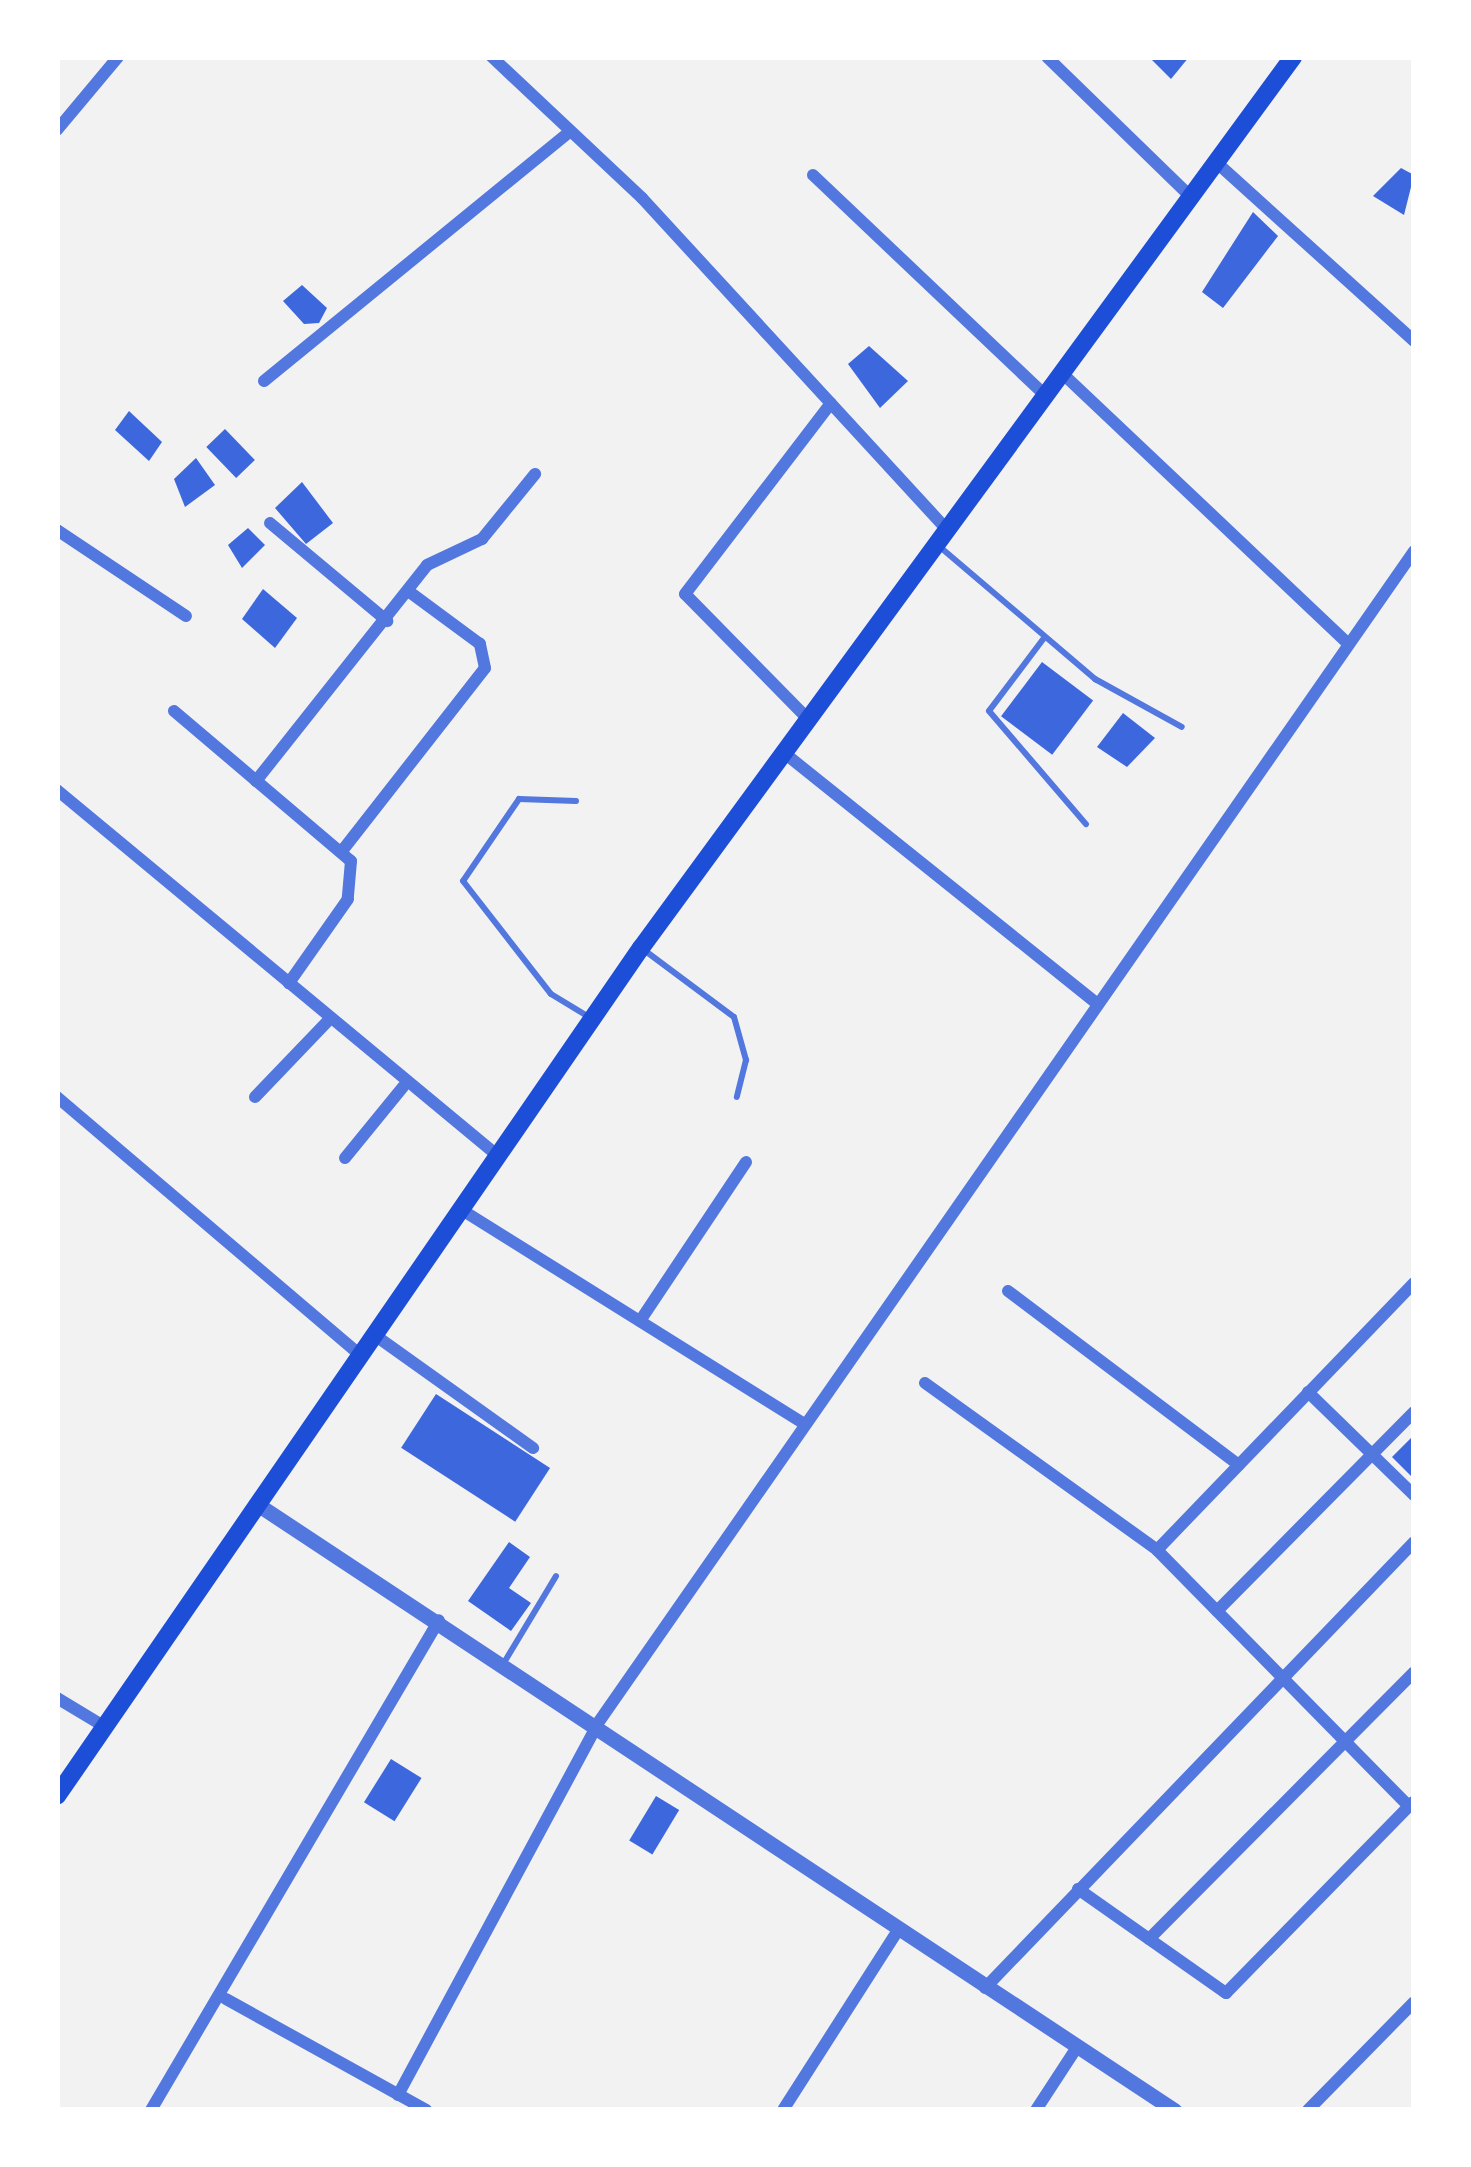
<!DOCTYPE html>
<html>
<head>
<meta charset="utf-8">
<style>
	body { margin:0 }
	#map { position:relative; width:1471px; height:2167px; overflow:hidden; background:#f2f2f2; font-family:"Golos Text",sans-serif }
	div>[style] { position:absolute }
	.building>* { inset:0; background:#3d67dc; transform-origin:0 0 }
	.service>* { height:6px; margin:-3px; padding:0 3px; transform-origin:3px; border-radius:3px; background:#5277de }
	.minor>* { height:12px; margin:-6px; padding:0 6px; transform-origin:6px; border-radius:6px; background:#5277de }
	.tertiary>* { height:15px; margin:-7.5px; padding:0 7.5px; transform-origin:7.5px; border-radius:7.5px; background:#5277de }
	.secondary>* { height:18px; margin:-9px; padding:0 9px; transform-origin:9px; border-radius:9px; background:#1d4ed8 }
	span { translate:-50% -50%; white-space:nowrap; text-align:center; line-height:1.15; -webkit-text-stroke:9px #fff; paint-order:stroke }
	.frame { position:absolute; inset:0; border:60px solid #fff; pointer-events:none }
</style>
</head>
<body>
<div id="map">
	<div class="building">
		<div style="clip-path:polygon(1149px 57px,1189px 57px,1171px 79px)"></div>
		<div style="clip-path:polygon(1401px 168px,1414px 175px,1404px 215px,1373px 196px)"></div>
		<div style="clip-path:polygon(1253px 212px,1278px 236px,1223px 308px,1202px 292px)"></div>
		<div style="clip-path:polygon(302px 285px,327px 308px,319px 323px,304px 324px,283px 301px)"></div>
		<div style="clip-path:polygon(869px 346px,908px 381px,880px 408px,848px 364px)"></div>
		<div style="clip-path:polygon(129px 411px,162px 442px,149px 461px,115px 430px)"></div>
		<div style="left:225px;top:429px;width:43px;height:26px;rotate:46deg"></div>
		<div style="clip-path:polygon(196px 458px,215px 485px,185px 507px,174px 479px)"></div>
		<div style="clip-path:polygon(302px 482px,333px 523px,306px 544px,275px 508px)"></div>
		<div style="clip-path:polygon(248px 528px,265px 545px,242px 568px,228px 545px)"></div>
		<div style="clip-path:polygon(263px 589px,297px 618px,275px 648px,242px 619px)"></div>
		<div style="left:1042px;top:662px;width:64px;height:68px;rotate:37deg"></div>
		<div style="clip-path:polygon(1123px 713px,1155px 738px,1127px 767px,1097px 747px)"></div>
		<div style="left:436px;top:1394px;width:136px;height:64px;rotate:33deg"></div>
		<div style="clip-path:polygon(1414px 1435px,1414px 1479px,1392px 1457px)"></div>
		<div style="clip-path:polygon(509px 1542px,530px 1557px,509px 1588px,531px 1603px,511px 1631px,468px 1601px)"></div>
		<div style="left:391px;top:1759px;width:36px;height:51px;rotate:32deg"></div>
		<div style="left:656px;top:1796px;width:27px;height:52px;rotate:31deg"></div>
	</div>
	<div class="service">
		<div style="left:940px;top:547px;width:204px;rotate:40.4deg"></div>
		<div style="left:1095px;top:679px;width:99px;rotate:28.9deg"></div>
		<div style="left:1044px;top:638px;width:91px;rotate:127deg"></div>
		<div style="left:989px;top:711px;width:149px;rotate:49.4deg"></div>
		<div style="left:576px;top:801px;width:57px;rotate:-178deg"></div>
		<div style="left:519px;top:799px;width:99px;rotate:124.3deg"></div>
		<div style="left:463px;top:881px;width:143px;rotate:52.1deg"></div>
		<div style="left:551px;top:994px;width:44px;rotate:31.2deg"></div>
		<div style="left:644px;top:950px;width:112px;rotate:36.7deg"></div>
		<div style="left:734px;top:1017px;width:45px;rotate:74.4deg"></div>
		<div style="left:746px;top:1060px;width:38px;rotate:104deg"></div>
		<div style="left:505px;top:1661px;width:99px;rotate:-59deg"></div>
	</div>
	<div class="minor">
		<div style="left:492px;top:57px;width:206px;rotate:43.2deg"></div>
		<div style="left:642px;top:198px;width:452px;rotate:47.4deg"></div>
		<div style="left:1047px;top:57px;width:201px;rotate:44.2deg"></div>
		<div style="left:57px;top:130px;width:95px;rotate:-50.1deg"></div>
		<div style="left:1216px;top:162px;width:267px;rotate:42.1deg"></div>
		<div style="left:813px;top:175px;width:321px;rotate:43.5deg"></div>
		<div style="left:1063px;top:374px;width:393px;rotate:43.4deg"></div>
		<div style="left:264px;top:381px;width:395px;rotate:-39.2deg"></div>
		<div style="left:270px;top:523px;width:153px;rotate:39.9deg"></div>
		<div style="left:57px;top:530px;width:155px;rotate:33.7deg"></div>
		<div style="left:174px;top:711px;width:232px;rotate:40.3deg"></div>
		<div style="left:351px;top:861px;width:38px;rotate:95deg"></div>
		<div style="left:348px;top:899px;width:103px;rotate:125.1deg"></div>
		<div style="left:808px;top:719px;width:175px;rotate:-134.5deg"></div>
		<div style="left:685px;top:594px;width:240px;rotate:-52.6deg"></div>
		<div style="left:783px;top:752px;width:401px;rotate:38.7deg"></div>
		<div style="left:256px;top:781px;width:275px;rotate:-51.6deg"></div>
		<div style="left:427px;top:565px;width:61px;rotate:-25.3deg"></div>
		<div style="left:482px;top:539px;width:84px;rotate:-50.8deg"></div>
		<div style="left:57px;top:790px;width:573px;rotate:39.69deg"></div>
		<div style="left:342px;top:851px;width:232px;rotate:-52deg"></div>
		<div style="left:485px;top:668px;width:25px;rotate:-102deg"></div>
		<div style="left:480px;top:644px;width:89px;rotate:-143.6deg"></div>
		<div style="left:57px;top:1097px;width:401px;rotate:40.4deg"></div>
		<div style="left:255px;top:1097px;width:104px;rotate:-46.2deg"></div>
		<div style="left:345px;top:1158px;width:92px;rotate:-50.8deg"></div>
		<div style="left:462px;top:1210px;width:402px;rotate:32deg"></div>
		<div style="left:1008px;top:1291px;width:289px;rotate:37deg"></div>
		<div style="left:640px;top:1321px;width:191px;rotate:-56.3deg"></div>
		<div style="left:376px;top:1336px;width:193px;rotate:35.5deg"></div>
		<div style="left:925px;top:1383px;width:286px;rotate:35.7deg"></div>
		<div style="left:1157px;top:1550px;width:359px;rotate:45.5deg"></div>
		<div style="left:1308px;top:1392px;width:148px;rotate:44.2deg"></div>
		<div style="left:1157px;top:1550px;width:371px;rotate:-46.1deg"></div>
		<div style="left:1217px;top:1611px;width:280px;rotate:-45.3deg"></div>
		<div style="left:57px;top:1698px;width:56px;rotate:31.1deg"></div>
		<div style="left:1078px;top:1889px;width:181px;rotate:35.1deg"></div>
		<div style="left:1226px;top:1993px;width:267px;rotate:-45.6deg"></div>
		<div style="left:1149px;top:1939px;width:376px;rotate:-45.2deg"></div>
		<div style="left:985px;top:1988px;width:619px;rotate:-46.11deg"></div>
		<div style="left:226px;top:1999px;width:229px;rotate:29deg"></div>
		<div style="left:398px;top:2095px;width:422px;rotate:-61.7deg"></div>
		<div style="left:598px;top:1723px;width:1428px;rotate:-55.15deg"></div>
		<div style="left:151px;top:2110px;width:568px;rotate:-59.55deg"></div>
		<div style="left:783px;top:2110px;width:211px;rotate:-57.4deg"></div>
		<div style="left:1036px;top:2110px;width:75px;rotate:-56.9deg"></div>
		<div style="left:1308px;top:2110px;width:151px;rotate:-45.5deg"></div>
	</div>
	<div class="tertiary">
		<div style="left:260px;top:1506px;width:1096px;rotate:33.46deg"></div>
	</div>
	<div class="secondary">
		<div style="left:57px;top:1796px;width:1030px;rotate:-55.45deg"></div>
		<div style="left:641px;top:948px;width:1104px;rotate:-53.8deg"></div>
	</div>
	<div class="frame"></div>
</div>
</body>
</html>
